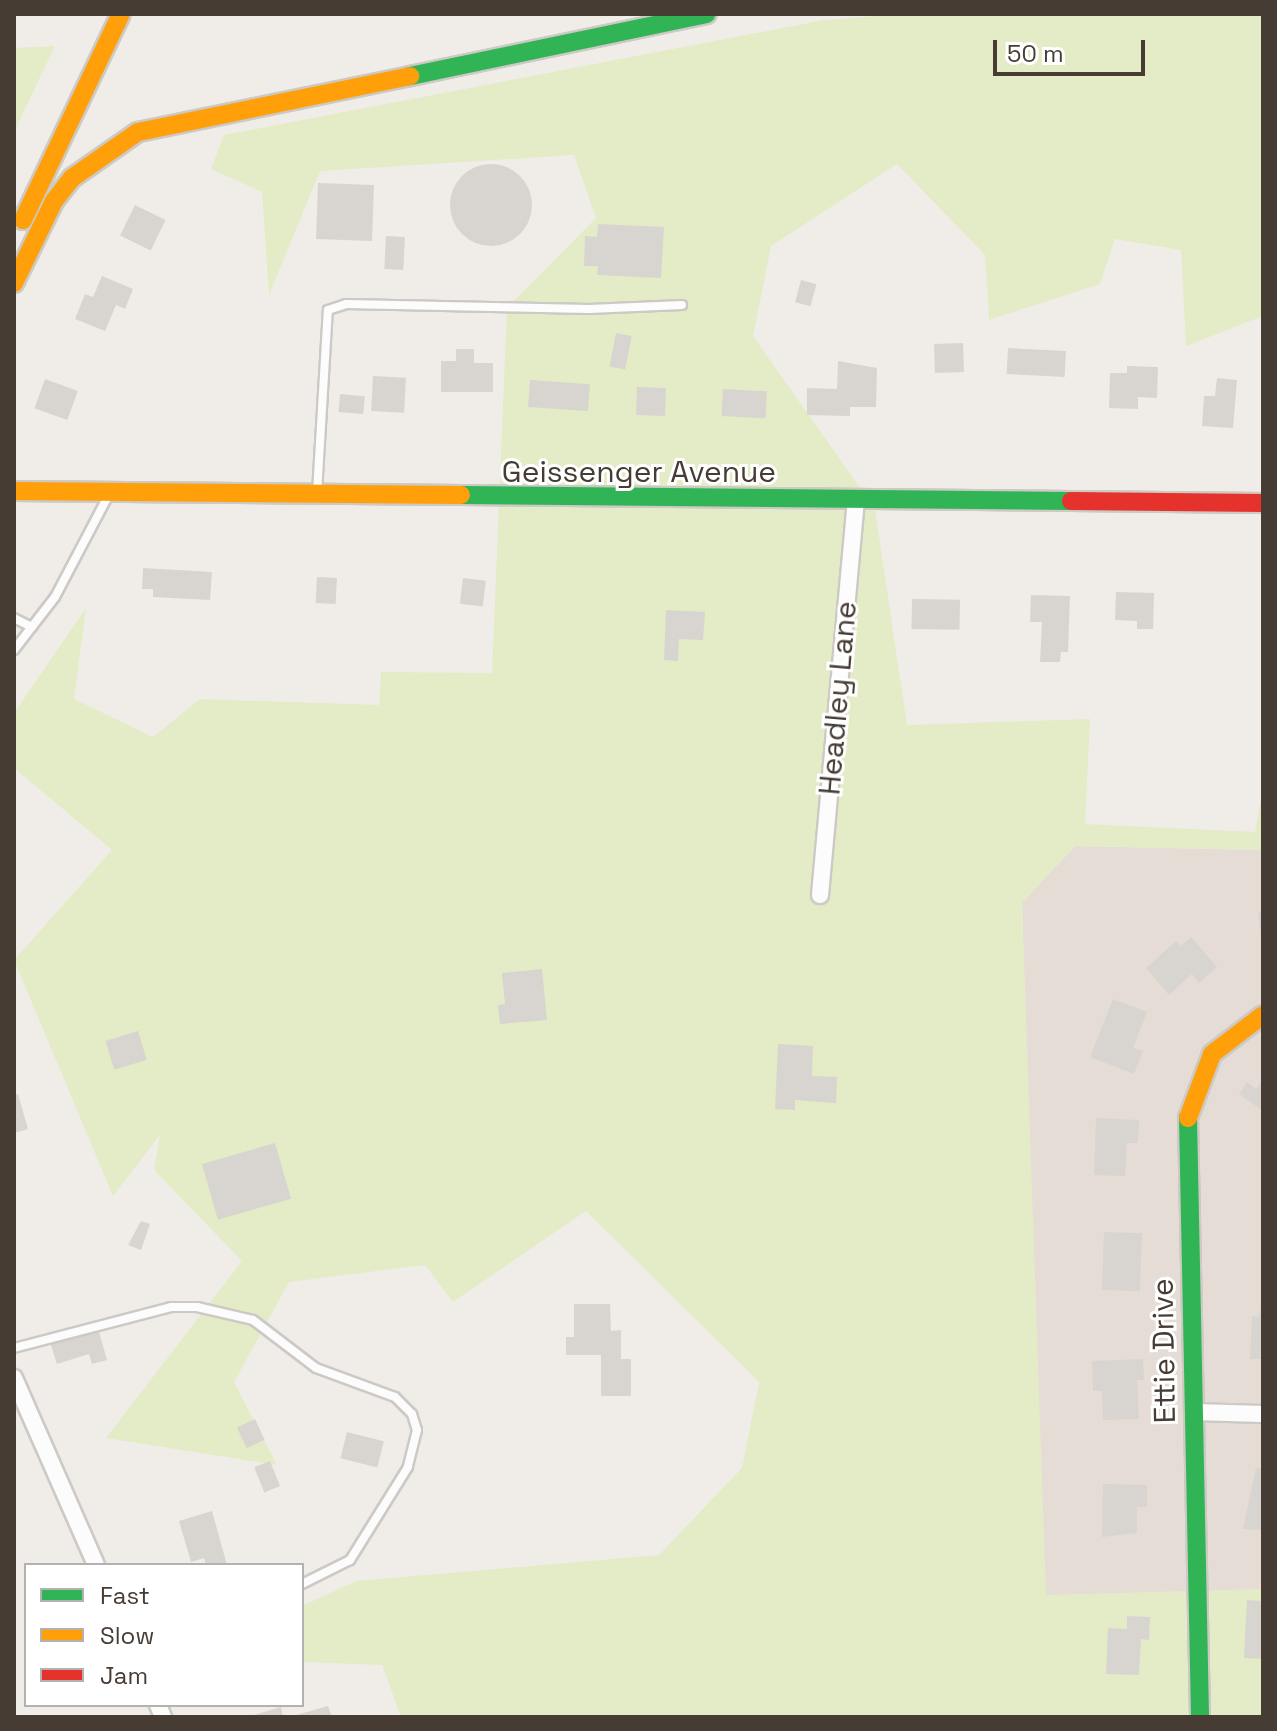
<!DOCTYPE html>
<html>
<head>
<meta charset="utf-8">
<style>
	body { margin:0 }
	#map { position:relative; width:1277px; height:1731px; overflow:hidden; background:#f0ede8; font-family:"Space Grotesk",sans-serif }
	div>[style] { position:absolute }
	.residential>* { inset:0; background:#e5ddd5 }
	.green>* { inset:0; background:#e4ecc7 }
	.building>* { inset:0; background:#d8d4cf; transform-origin:0 0 }
	.round { border-radius:50% }
	.roads { filter:drop-shadow(2px 0 #cdc9c4) drop-shadow(-2px 0 #cdc9c4) drop-shadow(0 2px #cdc9c4) drop-shadow(0 -2px #cdc9c4) }
	.lane>* { height:8px; margin:-4px; padding:0 4px; transform-origin:4px; border-radius:4px; background:#fdfcfc }
	.street>* { height:16px; margin:-8px; padding:0 8px; transform-origin:8px; border-radius:8px; background:#fdfcfc }
	.fast>* { height:18px; margin:-9px; padding:0 9px; transform-origin:9px; border-radius:9px; background:#30b455 }
	.slow>* { height:18px; margin:-9px; padding:0 9px; transform-origin:9px; border-radius:9px; background:#ff9f0a }
	.jam>* { height:18px; margin:-9px; padding:0 9px; transform-origin:9px; border-radius:9px; background:#e5322d }
	span { translate:-50% -50%; white-space:nowrap; text-align:center; line-height:1.15; -webkit-text-stroke:6px #fff; paint-order:stroke }
	.street-label { font-size:30px; color:#473c34 }
	.frame { position:absolute; inset:0; border:16px solid #473c34; pointer-events:none }
	.legend { position:absolute; left:24px; top:1563px; width:280px; height:144px; box-sizing:border-box; background:#fff; border:2px solid #b5b1ae; margin:0; padding:10px 14px; list-style:none; font-size:24px; color:#473c34 }
	.legend li { display:flex; align-items:center; gap:16px; height:40px }
	.legend b { width:40px; border:2px solid #b5b1ae }
	.scale { position:absolute; left:993px; top:40px; width:152px; height:36px; box-sizing:border-box; border:4px solid #473c34; border-top:0; padding-left:10px; font-size:24px; line-height:28px; white-space:nowrap; color:#473c34; -webkit-text-stroke:6px #fff; paint-order:stroke }
</style>
</head>
<body>
<div id="map">
	<div class="residential">
		<div style="clip-path:polygon(1075px 846px,1263px 850px,1263px 1717px,1045px 1717px,1022px 902px)"></div>
	</div>
	<div class="green">
		<div style="clip-path:polygon(904px 14px,1263px 14px,1263px 316px,1186px 346px,1181px 250px,1115px 239px,1100px 284px,989px 320px,985px 255px,897px 164px,771px 246px,753px 336px,875px 509px,907px 725px,1090px 719px,1085px 824px,1255px 832px,1263px 788px,1263px 850px,1075px 846px,1022px 903px,1046px 1595px,1263px 1589px,1263px 1717px,401px 1717px,382px 1665px,302px 1662px,302px 1606px,356px 1581px,659px 1555px,742px 1468px,759px 1382px,586px 1211px,453px 1302px,425px 1265px,289px 1282px,234px 1382px,277px 1465px,106px 1438px,242px 1261px,154px 1170px,160px 1135px,113px 1196px,14px 960px,112px 850px,14px 768px,14px 713px,86px 608px,74px 699px,153px 737px,200px 699px,379px 705px,381px 672px,492px 673px,507px 308px,596px 218px,574px 155px,320px 171px,269px 295px,262px 192px,211px 169px,224px 135px,824px 20px)"></div>
		<div style="clip-path:polygon(55px 46px,14px 132px,14px 48px)"></div>
	</div>
	<div class="building">
		<div class="round" style="left:450px;top:164px;width:82px;height:82px"></div>
		<div style="left:318px;top:183px;width:56px;height:56px;rotate:2deg"></div>
		<div style="left:135px;top:205px;width:34px;height:34px;rotate:26deg"></div>
		<div style="clip-path:polygon(598px 224px,664px 227px,661px 278px,597px 275px,598px 266px,584px 266px,585px 236px,597px 237px)"></div>
		<div style="left:386px;top:236px;width:19px;height:33px;rotate:3deg"></div>
		<div style="clip-path:polygon(102px 276px,133px 289px,125px 309px,116px 305px,105px 331px,75px 319px,85px 294px,93px 297px)"></div>
		<div style="left:801px;top:280px;width:16px;height:23px;rotate:15deg"></div>
		<div style="left:616px;top:333px;width:16px;height:34px;rotate:11deg"></div>
		<div style="left:963px;top:343px;width:29px;height:29px;rotate:88deg"></div>
		<div style="left:1008px;top:348px;width:58px;height:26px;rotate:3deg"></div>
		<div style="clip-path:polygon(456px 349px,474px 349px,474px 363px,493px 363px,493px 392px,441px 392px,441px 361px,456px 361px)"></div>
		<div style="clip-path:polygon(838px 361px,877px 368px,876px 407px,850px 407px,850px 416px,807px 415px,807px 388px,837px 389px)"></div>
		<div style="clip-path:polygon(1127px 366px,1158px 367px,1157px 398px,1138px 397px,1138px 409px,1109px 408px,1110px 373px,1127px 373px)"></div>
		<div style="left:373px;top:376px;width:33px;height:35px;rotate:3deg"></div>
		<div style="clip-path:polygon(1217px 378px,1237px 380px,1233px 428px,1202px 426px,1204px 396px,1215px 396px)"></div>
		<div style="left:45px;top:379px;width:35px;height:31px;rotate:20deg"></div>
		<div style="left:530px;top:380px;width:60px;height:27px;rotate:4deg"></div>
		<div style="left:637px;top:387px;width:29px;height:28px;rotate:2deg"></div>
		<div style="left:723px;top:389px;width:44px;height:27px;rotate:3deg"></div>
		<div style="left:340px;top:394px;width:25px;height:18px;rotate:5deg"></div>
		<div style="clip-path:polygon(143px 568px,212px 572px,210px 600px,153px 597px,153px 589px,142px 589px)"></div>
		<div style="left:317px;top:577px;width:20px;height:26px;rotate:3deg"></div>
		<div style="left:463px;top:578px;width:23px;height:26px;rotate:7deg"></div>
		<div style="clip-path:polygon(1116px 592px,1154px 593px,1153px 629px,1137px 629px,1137px 621px,1115px 620px)"></div>
		<div style="clip-path:polygon(1031px 595px,1070px 596px,1068px 652px,1061px 652px,1060px 662px,1040px 662px,1042px 622px,1030px 622px)"></div>
		<div style="left:912px;top:599px;width:48px;height:30px;rotate:1deg"></div>
		<div style="clip-path:polygon(666px 610px,705px 612px,703px 640px,679px 639px,678px 661px,664px 660px)"></div>
		<div style="clip-path:polygon(1258px 912px,1263px 912px,1263px 938px,1261px 938px)"></div>
		<div style="clip-path:polygon(1191px 937px,1217px 967px,1199px 983px,1192px 974px,1169px 995px,1146px 968px,1176px 941px,1181px 946px)"></div>
		<div style="clip-path:polygon(542px 969px,547px 1020px,500px 1024px,498px 1005px,505px 1004px,502px 973px)"></div>
		<div style="clip-path:polygon(1113px 999px,1147px 1012px,1133px 1048px,1143px 1051px,1134px 1074px,1090px 1057px)"></div>
		<div style="left:138px;top:1031px;width:30px;height:34px;rotate:73deg"></div>
		<div style="clip-path:polygon(778px 1044px,813px 1046px,812px 1076px,837px 1077px,836px 1103px,795px 1100px,795px 1110px,775px 1109px)"></div>
		<div style="clip-path:polygon(1263px 1080px,1263px 1111px,1239px 1094px,1247px 1082px,1256px 1089px)"></div>
		<div style="clip-path:polygon(18px 1094px,28px 1129px,14px 1133px,14px 1095px)"></div>
		<div style="clip-path:polygon(1096px 1118px,1139px 1120px,1138px 1143px,1127px 1143px,1125px 1176px,1094px 1175px)"></div>
		<div style="left:275px;top:1143px;width:58px;height:76px;rotate:74deg"></div>
		<div style="clip-path:polygon(141px 1221px,150px 1224px,141px 1250px,128px 1245px)"></div>
		<div style="left:1104px;top:1232px;width:38px;height:58px;rotate:2deg"></div>
		<div style="clip-path:polygon(1260px 1303px,1263px 1359px,1250px 1359px,1252px 1316px,1259px 1317px)"></div>
		<div style="clip-path:polygon(574px 1304px,610px 1304px,611px 1331px,621px 1330px,621px 1359px,631px 1359px,631px 1396px,601px 1396px,601px 1355px,566px 1355px,566px 1337px,574px 1337px)"></div>
		<div style="clip-path:polygon(97px 1325px,107px 1360px,92px 1364px,89px 1354px,57px 1364px,49px 1339px)"></div>
		<div style="clip-path:polygon(1143px 1359px,1144px 1380px,1137px 1380px,1139px 1419px,1103px 1420px,1102px 1391px,1093px 1391px,1092px 1361px)"></div>
		<div style="left:255px;top:1419px;width:23px;height:20px;rotate:65deg"></div>
		<div style="left:347px;top:1432px;width:38px;height:27px;rotate:14deg"></div>
		<div style="left:270px;top:1461px;width:27px;height:17px;rotate:68deg"></div>
		<div style="clip-path:polygon(1256px 1468px,1263px 1469px,1263px 1530px,1243px 1529px)"></div>
		<div style="clip-path:polygon(1103px 1484px,1147px 1485px,1147px 1507px,1137px 1507px,1137px 1533px,1102px 1537px)"></div>
		<div style="clip-path:polygon(212px 1511px,227px 1565px,206px 1565px,204px 1558px,191px 1562px,179px 1521px)"></div>
		<div style="clip-path:polygon(1247px 1600px,1263px 1601px,1263px 1659px,1244px 1658px)"></div>
		<div style="clip-path:polygon(1127px 1616px,1150px 1617px,1149px 1640px,1141px 1639px,1139px 1675px,1106px 1674px,1108px 1628px,1127px 1629px)"></div>
		<div style="clip-path:polygon(328px 1706px,332px 1717px,293px 1717px,293px 1716px)"></div>
		<div style="clip-path:polygon(281px 1707px,283px 1717px,254px 1717px,254px 1715px)"></div>
	</div>
	<div class="roads">
		<div class="lane">
			<div style="left:317px;top:493px;width:183px;rotate:-86.6deg"></div>
			<div style="left:328px;top:310px;width:19px;rotate:-18deg"></div>
			<div style="left:346px;top:304px;width:243px;rotate:1.2deg"></div>
			<div style="left:589px;top:309px;width:93px;rotate:-2.5deg"></div>
			<div style="left:14px;top:618px;width:20px;rotate:27deg"></div>
			<div style="left:14px;top:650px;width:67px;rotate:-52.3deg"></div>
			<div style="left:55px;top:597px;width:116px;rotate:-62.3deg"></div>
			<div style="left:14px;top:1348px;width:162px;rotate:-14.6deg"></div>
			<div style="left:171px;top:1307px;width:26px"></div>
			<div style="left:197px;top:1307px;width:57px;rotate:13.1deg"></div>
			<div style="left:253px;top:1320px;width:79px;rotate:37.3deg"></div>
			<div style="left:316px;top:1368px;width:84px;rotate:20.2deg"></div>
			<div style="left:395px;top:1397px;width:24px;rotate:45deg"></div>
			<div style="left:412px;top:1414px;width:17px;rotate:73deg"></div>
			<div style="left:417px;top:1430px;width:38px;rotate:104deg"></div>
			<div style="left:408px;top:1467px;width:110px;rotate:121.9deg"></div>
			<div style="left:350px;top:1560px;width:54px;rotate:153.4deg"></div>
		</div>
		<div class="street">
			<div style="left:820px;top:895px;width:396px;rotate:-84.8deg"></div>
			<div style="left:14px;top:1378px;width:204px;rotate:66.3deg"></div>
			<div style="left:1194px;top:1412px;width:69px;rotate:1.7deg"></div>
			<div style="left:158px;top:1705px;width:13px;rotate:67deg"></div>
		</div>
		<div class="fast">
			<div style="left:410px;top:76px;width:303px;rotate:-11.8deg"></div>
			<div style="left:461px;top:495px;width:610px;rotate:0.56deg"></div>
			<div style="left:1188px;top:1118px;width:599px;rotate:88.85deg"></div>
		</div>
		<div class="slow">
			<div style="left:23px;top:220px;width:228px;rotate:-64.6deg"></div>
			<div style="left:14px;top:283px;width:91px;rotate:-64deg"></div>
			<div style="left:54px;top:201px;width:29px;rotate:-52deg"></div>
			<div style="left:72px;top:178px;width:80px;rotate:-34.9deg"></div>
			<div style="left:138px;top:132px;width:278px;rotate:-11.6deg"></div>
			<div style="left:14px;top:491px;width:447px;rotate:0.5deg"></div>
			<div style="left:1188px;top:1118px;width:68px;rotate:-69.4deg"></div>
			<div style="left:1212px;top:1054px;width:64px;rotate:-37.4deg"></div>
		</div>
		<div class="jam">
			<div style="left:1071px;top:501px;width:192px;rotate:0.6deg"></div>
		</div>
	</div>
	<div class="street-label">
		<span style="left:639px;top:472px">Geissenger Avenue</span>
		<span style="left:838px;top:698px;rotate:-85deg">Headley Lane</span>
		<span style="left:1164px;top:1351px;rotate:-91deg">Ettie Drive</span>
	</div>
	<div class="frame"></div>
	<ul class="legend">
	<li><b style="height:10px;background:#30b455"></b>Fast</li>
	<li><b style="height:10px;background:#ff9f0a"></b>Slow</li>
	<li><b style="height:10px;background:#e5322d"></b>Jam</li>
	</ul>
	<div class="scale">50 m</div>
</div>
</body>
</html>
